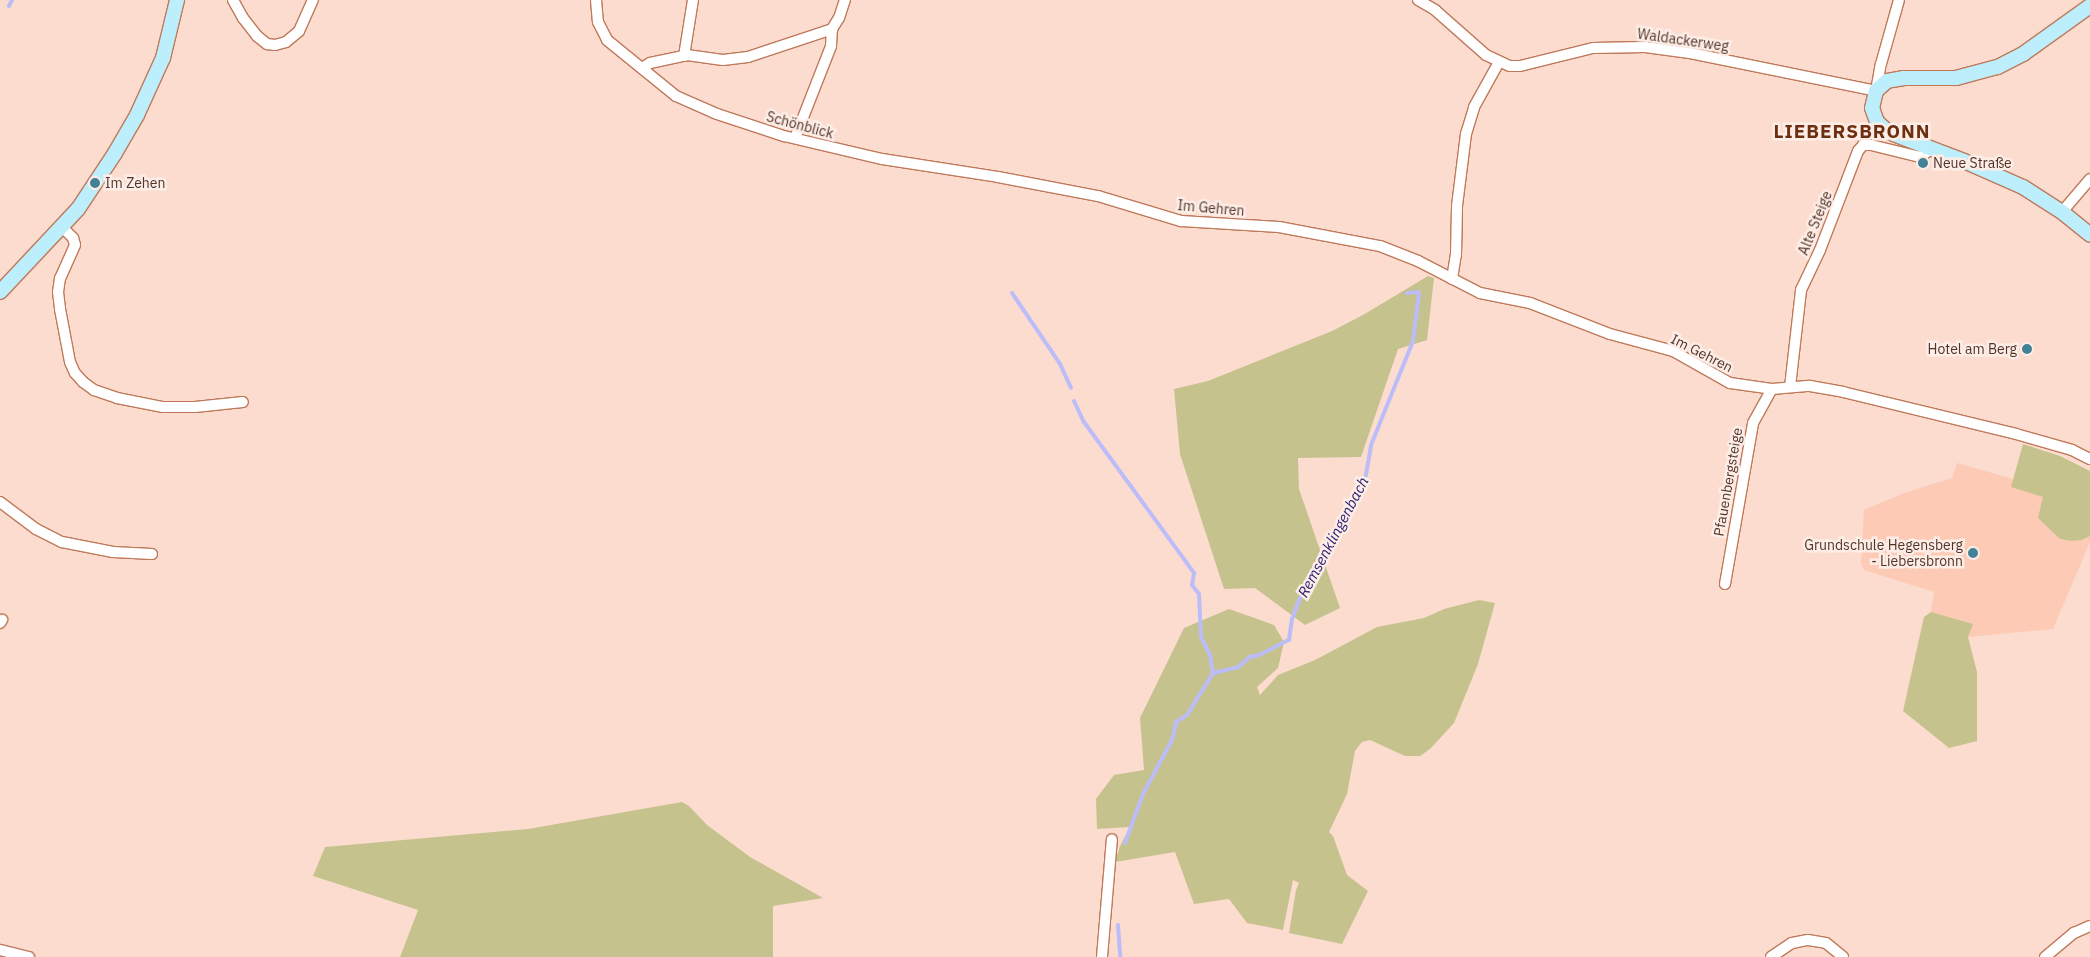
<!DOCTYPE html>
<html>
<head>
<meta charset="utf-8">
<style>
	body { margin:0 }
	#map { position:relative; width:2090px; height:957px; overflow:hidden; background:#fcdccf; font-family:"IBM Plex Sans",sans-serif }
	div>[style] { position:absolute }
	.built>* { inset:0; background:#fdcab5 }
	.green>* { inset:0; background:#c6c28d }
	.stream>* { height:4px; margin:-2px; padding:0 2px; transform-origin:2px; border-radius:2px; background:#bbbcf8 }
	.roads { filter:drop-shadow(1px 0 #bf795a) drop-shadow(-1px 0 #bf795a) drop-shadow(0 1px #bf795a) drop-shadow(0 -1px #bf795a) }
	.street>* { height:10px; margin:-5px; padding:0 5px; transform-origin:5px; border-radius:5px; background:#fff }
	.secondary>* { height:14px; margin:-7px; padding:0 7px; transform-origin:7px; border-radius:7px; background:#bdeefc }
	.dots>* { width:14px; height:14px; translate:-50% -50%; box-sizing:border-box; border:2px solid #fdede7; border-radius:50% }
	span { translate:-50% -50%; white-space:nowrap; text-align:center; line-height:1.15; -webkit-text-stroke:5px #fdede7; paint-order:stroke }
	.street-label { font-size:14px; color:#523427 }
	.poi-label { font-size:14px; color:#523427 }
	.left { translate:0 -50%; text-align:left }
	.right { translate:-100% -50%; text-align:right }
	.water-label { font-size:15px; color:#2f2074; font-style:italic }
	.district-label { font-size:19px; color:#6e2f10; font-weight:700; letter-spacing:1px }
</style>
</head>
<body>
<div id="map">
	<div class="built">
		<div style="clip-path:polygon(1957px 463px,2013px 479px,2012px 487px,2043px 497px,2060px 539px,2071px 541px,2082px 540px,2090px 536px,2090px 542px,2053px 629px,1968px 637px,1972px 624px,1931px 612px,1934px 592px,1864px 570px,1861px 564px,1864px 510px,1904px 493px,1952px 478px)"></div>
	</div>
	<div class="green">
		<div style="clip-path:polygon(1428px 276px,1434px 278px,1427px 340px,1398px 349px,1361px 457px,1298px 458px,1299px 489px,1340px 608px,1305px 625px,1255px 588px,1224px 589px,1180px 454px,1174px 389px,1208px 381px,1332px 331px,1363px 315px)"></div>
		<div style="clip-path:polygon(2023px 444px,2060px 456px,2090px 471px,2090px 536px,2082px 540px,2071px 541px,2060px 539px,2038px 518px,2043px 497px,2011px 487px)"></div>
		<div style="clip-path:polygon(1479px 600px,1495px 603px,1478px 664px,1454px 723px,1430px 749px,1420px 756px,1405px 756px,1370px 740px,1362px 742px,1355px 751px,1347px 794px,1329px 832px,1333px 836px,1347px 875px,1368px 891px,1342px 944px,1289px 933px,1296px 890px,1299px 883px,1293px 880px,1283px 930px,1247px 923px,1229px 899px,1194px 904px,1175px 852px,1115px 862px,1120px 846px,1130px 827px,1097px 829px,1096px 799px,1114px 775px,1144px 770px,1140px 718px,1184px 628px,1229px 609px,1274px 625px,1284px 642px,1278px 668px,1257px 687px,1260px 695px,1278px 675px,1315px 660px,1377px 627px,1424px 618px,1444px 609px)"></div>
		<div style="clip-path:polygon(1931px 612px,1973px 624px,1968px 637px,1977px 672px,1977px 741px,1949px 748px,1903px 711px,1924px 617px)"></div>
		<div style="clip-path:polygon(682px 802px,689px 806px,707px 825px,750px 857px,823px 898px,773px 906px,773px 957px,400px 957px,418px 910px,313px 876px,325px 847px,528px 829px)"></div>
	</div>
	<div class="stream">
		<div style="left:9px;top:6px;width:7px;rotate:-63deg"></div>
		<div style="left:1012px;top:293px;width:86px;rotate:55.9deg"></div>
		<div style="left:1060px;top:364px;width:26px;rotate:65deg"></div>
		<div style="left:1074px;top:401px;width:23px;rotate:65deg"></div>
		<div style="left:1084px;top:422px;width:187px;rotate:53.9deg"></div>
		<div style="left:1194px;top:573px;width:12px;rotate:99deg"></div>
		<div style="left:1192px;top:585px;width:11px;rotate:52deg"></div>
		<div style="left:1199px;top:594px;width:43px;rotate:87.3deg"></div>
		<div style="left:1201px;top:637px;width:20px;rotate:63deg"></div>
		<div style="left:1210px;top:655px;width:18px;rotate:81deg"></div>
		<div style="left:1125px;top:843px;width:52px;rotate:-69.8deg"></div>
		<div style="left:1143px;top:794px;width:61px;rotate:-61.8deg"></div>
		<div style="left:1172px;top:740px;width:18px;rotate:-77deg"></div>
		<div style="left:1176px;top:722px;width:13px;rotate:-32deg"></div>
		<div style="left:1187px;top:715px;width:49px;rotate:-58.2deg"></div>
		<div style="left:1213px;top:673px;width:26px;rotate:-13deg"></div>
		<div style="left:1238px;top:667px;width:16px;rotate:-40deg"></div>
		<div style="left:1250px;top:657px;width:9px;rotate:-13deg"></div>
		<div style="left:1259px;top:655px;width:34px;rotate:-27deg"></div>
		<div style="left:1289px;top:640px;width:21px;rotate:-82deg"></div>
		<div style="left:1292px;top:619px;width:30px;rotate:-69deg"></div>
		<div style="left:1303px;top:591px;width:59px;rotate:-63deg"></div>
		<div style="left:1330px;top:538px;width:68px;rotate:-58.9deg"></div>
		<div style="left:1365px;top:480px;width:36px;rotate:-80deg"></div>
		<div style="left:1371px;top:445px;width:112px;rotate:-68deg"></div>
		<div style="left:1413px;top:341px;width:47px;rotate:-82.7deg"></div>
		<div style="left:1419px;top:294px;width:2px;rotate:-117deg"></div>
		<div style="left:1418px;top:292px;width:11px;rotate:175deg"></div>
		<div style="left:1118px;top:925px;width:32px;rotate:86deg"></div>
	</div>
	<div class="roads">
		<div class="street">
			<div style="left:233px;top:0;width:21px;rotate:61deg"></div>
			<div style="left:243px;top:18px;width:23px;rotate:52deg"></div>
			<div style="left:257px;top:36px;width:13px;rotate:39deg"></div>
			<div style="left:267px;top:44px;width:8px;rotate:7deg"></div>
			<div style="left:275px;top:45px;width:11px;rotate:-15deg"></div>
			<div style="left:286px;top:42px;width:17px;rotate:-40deg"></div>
			<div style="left:299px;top:31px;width:34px;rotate:-66deg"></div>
			<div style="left:596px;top:0;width:22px;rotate:85deg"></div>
			<div style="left:598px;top:22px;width:20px;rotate:63deg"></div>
			<div style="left:607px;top:40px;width:89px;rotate:39.1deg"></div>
			<div style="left:676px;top:96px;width:45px;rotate:23.7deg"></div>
			<div style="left:717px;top:114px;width:71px;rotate:18.2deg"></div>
			<div style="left:784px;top:136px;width:101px;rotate:13.2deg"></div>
			<div style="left:882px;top:159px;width:117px;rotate:8.8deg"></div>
			<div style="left:998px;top:177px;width:102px;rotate:10.8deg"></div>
			<div style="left:1098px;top:196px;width:87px;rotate:16.8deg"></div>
			<div style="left:1181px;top:221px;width:98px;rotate:3.5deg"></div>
			<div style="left:1279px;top:227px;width:103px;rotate:10.7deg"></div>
			<div style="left:1380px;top:246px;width:41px;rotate:21.5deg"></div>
			<div style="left:1418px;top:261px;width:70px;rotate:27.3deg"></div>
			<div style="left:1480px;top:293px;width:51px;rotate:11.3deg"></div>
			<div style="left:1530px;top:303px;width:86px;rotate:21.2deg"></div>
			<div style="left:1610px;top:334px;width:65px;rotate:15.1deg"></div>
			<div style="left:1673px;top:351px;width:65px;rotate:29.3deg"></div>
			<div style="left:1730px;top:383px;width:42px;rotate:8.1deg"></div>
			<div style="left:1772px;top:389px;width:38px;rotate:-5deg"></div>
			<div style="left:1810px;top:386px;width:34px;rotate:10deg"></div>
			<div style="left:1843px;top:392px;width:178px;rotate:13.6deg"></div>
			<div style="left:2016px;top:434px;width:58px;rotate:15.9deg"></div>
			<div style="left:2072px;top:450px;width:20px;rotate:27deg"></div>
			<div style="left:1418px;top:0;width:20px;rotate:30deg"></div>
			<div style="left:1435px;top:10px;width:68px;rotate:41.4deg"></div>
			<div style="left:1486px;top:55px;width:26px;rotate:25deg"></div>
			<div style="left:1510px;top:66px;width:10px"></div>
			<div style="left:1520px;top:66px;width:75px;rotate:-13.9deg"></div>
			<div style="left:1593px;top:48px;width:52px;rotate:-1.1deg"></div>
			<div style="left:1645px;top:47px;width:45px;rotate:7.6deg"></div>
			<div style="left:1690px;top:53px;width:190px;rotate:11.5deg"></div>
			<div style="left:1876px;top:91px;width:27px;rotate:-80deg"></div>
			<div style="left:1881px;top:64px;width:66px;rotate:-74.3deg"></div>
			<div style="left:684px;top:56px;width:57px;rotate:-80.9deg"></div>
			<div style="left:642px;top:68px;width:9px;rotate:-32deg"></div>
			<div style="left:650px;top:63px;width:38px;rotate:-12deg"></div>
			<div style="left:687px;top:55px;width:36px;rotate:8deg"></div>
			<div style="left:723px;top:60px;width:25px;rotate:-7deg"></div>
			<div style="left:748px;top:57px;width:89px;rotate:-18.4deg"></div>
			<div style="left:795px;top:138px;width:99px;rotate:-68.6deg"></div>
			<div style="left:831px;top:46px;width:17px;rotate:-87deg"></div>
			<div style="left:832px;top:29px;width:13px;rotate:-58deg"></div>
			<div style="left:839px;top:18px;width:19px;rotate:-72deg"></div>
			<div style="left:2062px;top:212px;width:43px;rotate:-49.7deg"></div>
			<div style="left:62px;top:227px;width:16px;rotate:45deg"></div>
			<div style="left:73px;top:238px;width:7px;rotate:74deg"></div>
			<div style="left:75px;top:245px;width:36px;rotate:114deg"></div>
			<div style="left:60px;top:278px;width:14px;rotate:98deg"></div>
			<div style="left:58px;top:292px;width:17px;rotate:83deg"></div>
			<div style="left:60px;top:309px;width:54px;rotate:79.3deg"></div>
			<div style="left:70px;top:362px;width:12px;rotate:66deg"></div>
			<div style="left:75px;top:373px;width:12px;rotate:48deg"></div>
			<div style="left:83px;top:382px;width:14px;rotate:36deg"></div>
			<div style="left:94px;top:390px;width:24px;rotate:19deg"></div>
			<div style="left:117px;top:398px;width:47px;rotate:11.1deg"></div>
			<div style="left:163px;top:407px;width:32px"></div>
			<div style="left:195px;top:407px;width:48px;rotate:-5.9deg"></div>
			<div style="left:1452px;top:279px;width:24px;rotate:-81deg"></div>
			<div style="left:1456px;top:255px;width:49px;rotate:-88.8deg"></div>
			<div style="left:1457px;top:206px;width:73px;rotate:-82.9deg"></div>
			<div style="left:1466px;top:134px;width:28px;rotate:-73deg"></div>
			<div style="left:1474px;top:107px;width:51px;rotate:-60.9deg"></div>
			<div style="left:1790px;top:387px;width:98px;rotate:-83.5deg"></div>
			<div style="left:1801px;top:290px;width:44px;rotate:-64.6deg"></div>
			<div style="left:1820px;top:250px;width:106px;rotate:-69deg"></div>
			<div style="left:1858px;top:151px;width:8px;rotate:-50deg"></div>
			<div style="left:1863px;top:145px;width:8px"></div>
			<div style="left:1871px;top:145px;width:50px;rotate:13.8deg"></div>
			<div style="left:1920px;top:157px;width:16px;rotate:-35deg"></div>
			<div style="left:0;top:502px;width:45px;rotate:36.9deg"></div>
			<div style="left:36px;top:529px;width:29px;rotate:27deg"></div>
			<div style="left:62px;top:542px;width:52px;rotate:11.1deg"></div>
			<div style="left:113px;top:552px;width:39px;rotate:3deg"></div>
			<div style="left:1725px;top:584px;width:163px;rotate:-80.1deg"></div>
			<div style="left:1753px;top:423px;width:39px;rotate:-61deg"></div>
			<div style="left:0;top:623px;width:4px;rotate:-56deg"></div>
			<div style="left:0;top:950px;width:30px;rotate:14deg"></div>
			<div style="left:1102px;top:957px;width:118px;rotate:-85.2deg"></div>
			<div style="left:1771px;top:957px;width:25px;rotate:-34deg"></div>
			<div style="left:1792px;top:943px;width:16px;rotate:-11deg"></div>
			<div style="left:1808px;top:940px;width:18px;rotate:9deg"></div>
			<div style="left:1826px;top:943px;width:22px;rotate:39deg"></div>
			<div style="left:2045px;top:957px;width:38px;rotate:-40deg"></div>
			<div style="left:2074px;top:933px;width:17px;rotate:-24deg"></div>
		</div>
		<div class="secondary">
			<div style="left:2090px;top:6px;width:82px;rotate:144.4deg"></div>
			<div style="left:2023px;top:54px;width:29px;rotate:153deg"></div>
			<div style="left:1997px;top:67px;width:42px;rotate:165deg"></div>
			<div style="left:1956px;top:78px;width:52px;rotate:180deg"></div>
			<div style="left:1904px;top:78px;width:17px;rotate:170deg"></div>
			<div style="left:1887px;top:81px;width:15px;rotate:138deg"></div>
			<div style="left:1876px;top:91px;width:17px;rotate:103deg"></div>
			<div style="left:1872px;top:108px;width:15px;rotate:70deg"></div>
			<div style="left:1877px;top:122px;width:15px;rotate:42deg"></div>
			<div style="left:1888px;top:132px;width:81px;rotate:20.9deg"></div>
			<div style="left:1964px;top:161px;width:64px;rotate:23.8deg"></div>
			<div style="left:2023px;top:187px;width:46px;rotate:32.7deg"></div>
			<div style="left:2062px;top:212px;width:36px;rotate:39deg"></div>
			<div style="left:0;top:292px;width:114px;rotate:-46.8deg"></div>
			<div style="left:78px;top:209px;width:67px;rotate:-56.5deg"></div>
			<div style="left:115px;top:153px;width:44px;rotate:-59.9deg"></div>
			<div style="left:137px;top:115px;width:63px;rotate:-65.5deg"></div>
			<div style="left:163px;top:58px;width:60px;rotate:-76.4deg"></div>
		</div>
	</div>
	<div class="dots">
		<div style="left:1923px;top:163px;background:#438197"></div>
		<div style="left:95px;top:183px;background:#438197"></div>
		<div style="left:2027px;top:349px;background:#438197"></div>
		<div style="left:1973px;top:553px;background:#438197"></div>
	</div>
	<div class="street-label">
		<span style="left:1683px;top:40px;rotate:8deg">Waldackerweg</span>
		<span style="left:800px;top:125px;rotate:15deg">Schönblick</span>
		<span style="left:1211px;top:208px;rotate:5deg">Im Gehren</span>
		<span style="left:1815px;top:223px;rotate:-68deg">Alte Steige</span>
		<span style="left:1702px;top:353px;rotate:27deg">Im Gehren</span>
		<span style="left:1728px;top:482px;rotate:-80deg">Pfauenbergsteige</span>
	</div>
	<div class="poi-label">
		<span class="left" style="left:1933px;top:163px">Neue Straße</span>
		<span class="left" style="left:105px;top:183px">Im Zehen</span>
		<span class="right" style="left:2017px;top:349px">Hotel am Berg</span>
		<span class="right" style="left:1963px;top:553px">Grundschule Hegensberg<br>- Liebersbronn</span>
	</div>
	<div class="water-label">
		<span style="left:1333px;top:537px;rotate:-62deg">Remsenklingenbach</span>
	</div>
	<div class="district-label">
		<span style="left:1852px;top:132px">LIEBERSBRONN</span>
	</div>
</div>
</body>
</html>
